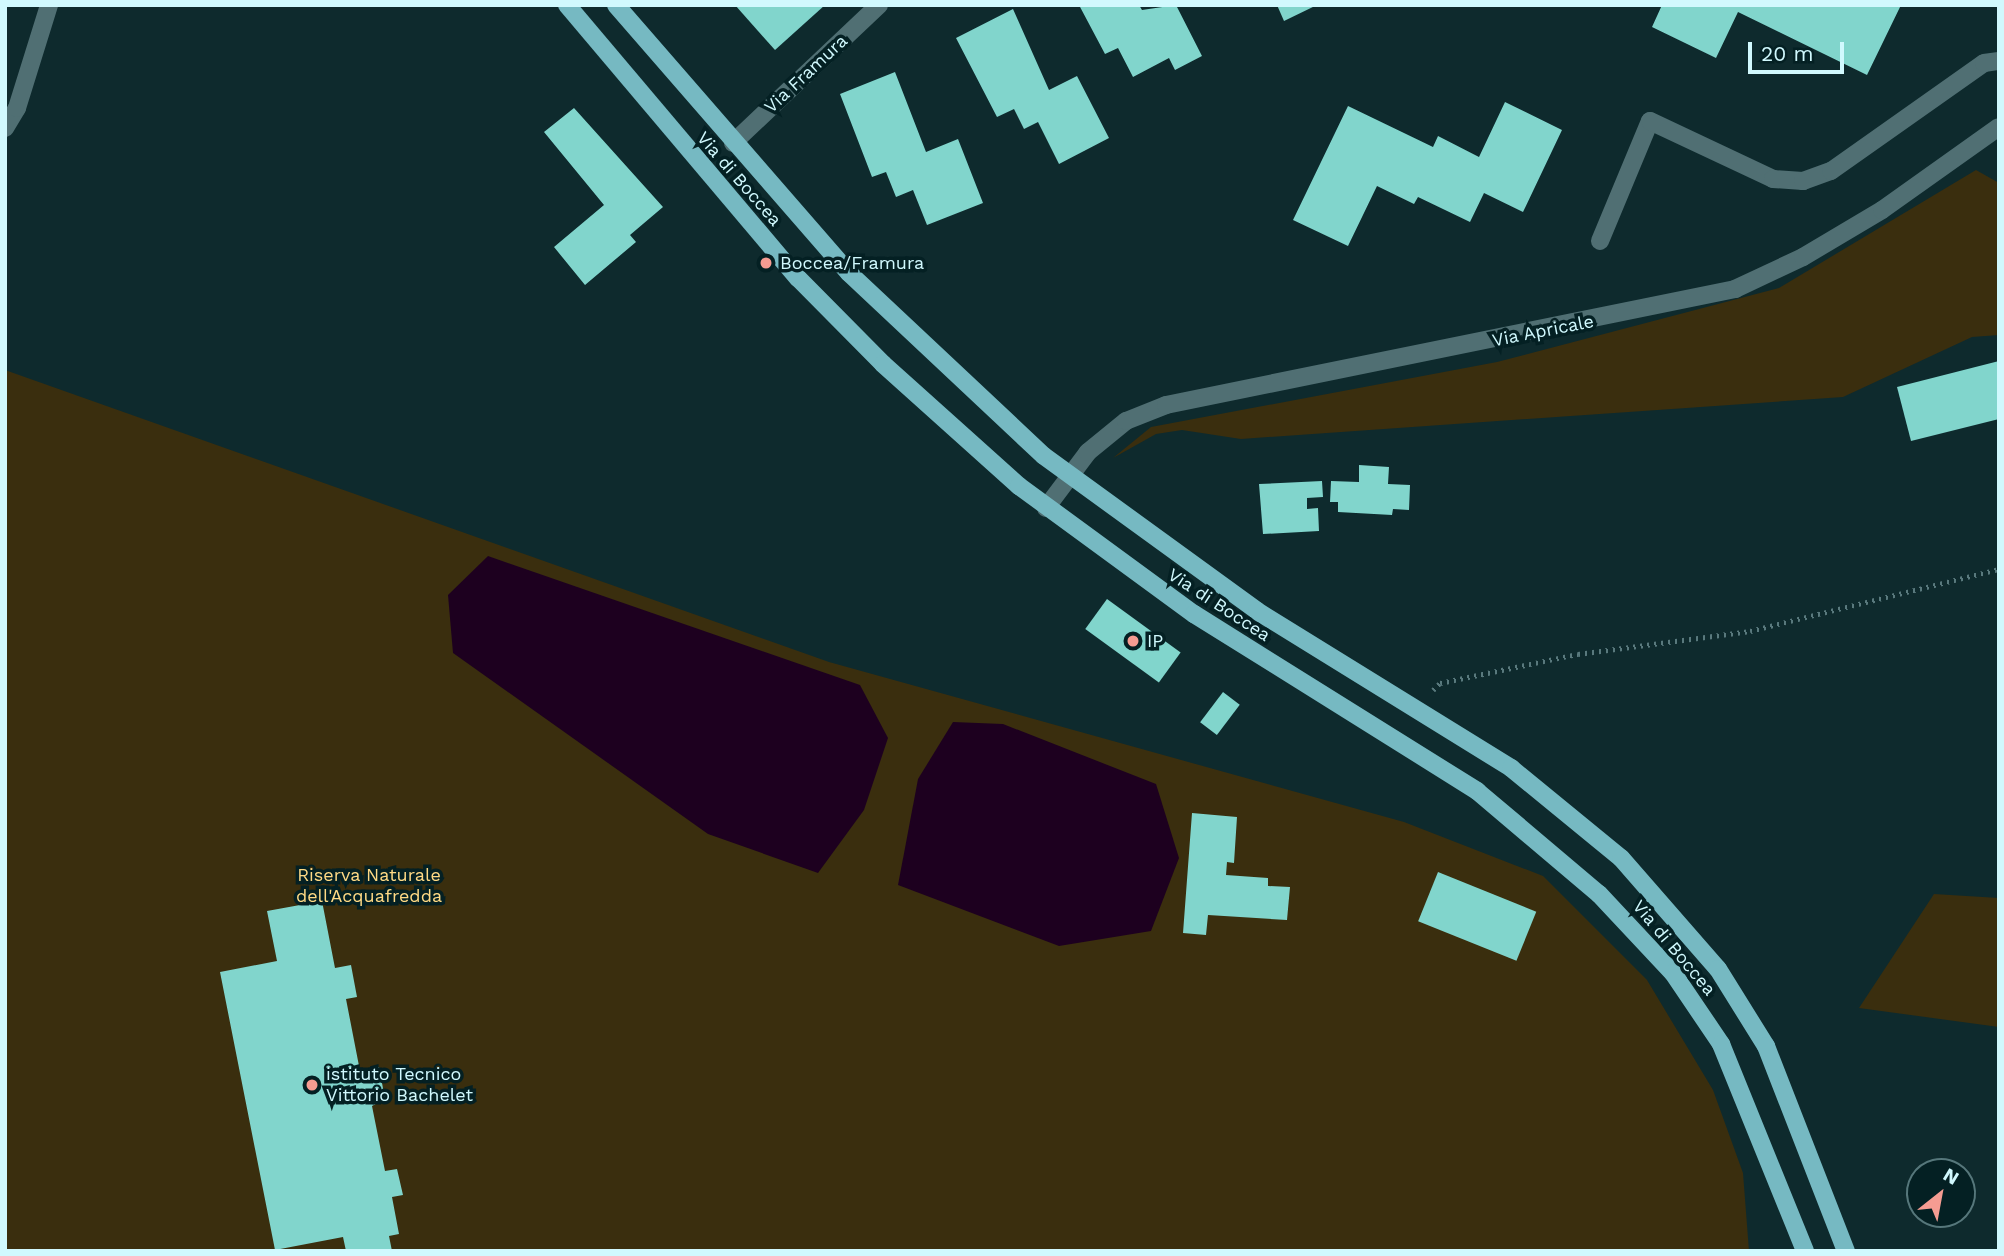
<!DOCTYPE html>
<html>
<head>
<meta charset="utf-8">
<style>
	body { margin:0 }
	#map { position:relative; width:2004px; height:1256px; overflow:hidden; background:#0e2a2d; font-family:"Work Sans",sans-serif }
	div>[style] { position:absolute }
	.green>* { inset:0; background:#3a2e0e }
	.water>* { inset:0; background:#1d001f }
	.building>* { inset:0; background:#81d5cc; transform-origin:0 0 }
	.path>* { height:4.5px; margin-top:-2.25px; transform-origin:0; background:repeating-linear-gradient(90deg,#59797d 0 2px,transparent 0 7px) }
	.minor>* { height:18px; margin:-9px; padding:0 9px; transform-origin:9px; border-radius:9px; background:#506f73 }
	.major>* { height:18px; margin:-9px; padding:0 9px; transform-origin:9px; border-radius:9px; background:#76b9c2 }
	.dots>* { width:19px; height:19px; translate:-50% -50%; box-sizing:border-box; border:4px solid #042023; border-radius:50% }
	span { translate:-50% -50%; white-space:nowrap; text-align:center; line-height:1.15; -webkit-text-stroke:7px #042023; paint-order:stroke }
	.street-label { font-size:18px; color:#d1f9fe }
	.poi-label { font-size:18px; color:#d1f9fe }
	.left { translate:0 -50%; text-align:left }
	.park-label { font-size:18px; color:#ffda85 }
	.frame { position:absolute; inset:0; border:7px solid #d1f9fe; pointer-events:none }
	.north { position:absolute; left:1906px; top:1158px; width:70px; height:70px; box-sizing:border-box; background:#042023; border:2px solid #56777b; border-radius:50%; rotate:31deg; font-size:19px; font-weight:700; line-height:28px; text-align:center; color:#d1f9fe }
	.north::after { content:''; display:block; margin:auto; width:24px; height:32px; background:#f59c92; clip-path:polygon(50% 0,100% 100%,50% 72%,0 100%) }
	.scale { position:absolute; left:1748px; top:42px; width:96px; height:32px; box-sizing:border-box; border:4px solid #d1f9fe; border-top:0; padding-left:9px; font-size:21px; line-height:24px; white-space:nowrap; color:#d1f9fe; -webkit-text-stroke:5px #042023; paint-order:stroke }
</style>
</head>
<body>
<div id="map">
	<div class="green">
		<div style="clip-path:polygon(1976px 170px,1999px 183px,1999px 335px,1972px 337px,1843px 397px,1241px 439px,1182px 430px,1156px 434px,1113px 458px,1151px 427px,1497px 362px,1779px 288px)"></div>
		<div style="clip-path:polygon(5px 370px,829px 662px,1404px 822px,1543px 876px,1647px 980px,1713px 1090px,1743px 1173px,1749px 1251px,5px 1251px)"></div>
		<div style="clip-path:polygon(1934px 894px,1999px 898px,1999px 1027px,1859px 1008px)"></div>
	</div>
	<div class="water">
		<div style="clip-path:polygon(488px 556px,860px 685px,888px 738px,864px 810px,818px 873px,708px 834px,453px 653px,448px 595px)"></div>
		<div style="clip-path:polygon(953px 722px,1003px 724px,1156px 784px,1179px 858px,1151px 931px,1059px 946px,898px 885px,918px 779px)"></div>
	</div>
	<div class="building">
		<div style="clip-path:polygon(735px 5px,825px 5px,775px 50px)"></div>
		<div style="clip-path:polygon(1079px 5px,1139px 5px,1142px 10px,1176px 5px,1202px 56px,1175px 70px,1169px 58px,1133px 77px,1118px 48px,1105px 54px)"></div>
		<div style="clip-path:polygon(1277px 5px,1317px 5px,1284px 21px)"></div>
		<div style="clip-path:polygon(1662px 5px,1901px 5px,1867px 75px,1738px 12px,1716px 58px,1652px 27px)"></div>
		<div style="clip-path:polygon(1013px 9px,1049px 90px,1077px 76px,1109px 138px,1059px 164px,1038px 122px,1024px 129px,1014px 109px,997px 117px,956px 38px)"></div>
		<div style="clip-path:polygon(895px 72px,926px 152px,958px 139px,983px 203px,927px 225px,913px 190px,896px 197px,886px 172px,872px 177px,840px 94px)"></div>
		<div style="clip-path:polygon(1505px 102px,1562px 130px,1523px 212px,1484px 193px,1470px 222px,1418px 197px,1414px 204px,1377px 186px,1348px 246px,1293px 220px,1348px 106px,1433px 147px,1438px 136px,1479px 157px)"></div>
		<div style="clip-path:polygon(574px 108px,663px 207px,630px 235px,636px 242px,585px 285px,554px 247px,604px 205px,544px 132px)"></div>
		<div style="clip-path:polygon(1999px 361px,1999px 419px,1911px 441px,1897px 387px)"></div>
		<div style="clip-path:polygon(1359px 465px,1389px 467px,1388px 484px,1410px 485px,1409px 510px,1393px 509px,1392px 515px,1338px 512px,1338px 502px,1330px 502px,1331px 481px,1359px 482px)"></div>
		<div style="clip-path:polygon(1322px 481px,1323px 497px,1307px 498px,1307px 509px,1318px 508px,1319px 531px,1263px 534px,1259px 484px)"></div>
		<div style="left:1107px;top:599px;width:91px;height:37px;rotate:36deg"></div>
		<div style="left:1223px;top:692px;width:21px;height:38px;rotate:37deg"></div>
		<div style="clip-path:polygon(1192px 813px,1237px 817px,1234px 863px,1227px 862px,1226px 875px,1268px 878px,1268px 886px,1290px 887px,1287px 920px,1208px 915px,1206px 935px,1183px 933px)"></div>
		<div style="left:1438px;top:872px;width:106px;height:53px;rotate:22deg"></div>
		<div style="clip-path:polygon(322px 901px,335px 968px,351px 965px,357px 997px,346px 999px,360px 1071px,379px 1067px,385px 1099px,372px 1106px,385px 1171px,397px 1169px,403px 1195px,392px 1197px,399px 1234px,389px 1236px,392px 1251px,346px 1251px,343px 1237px,275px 1250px,220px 972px,277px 961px,267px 911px)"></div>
	</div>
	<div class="path">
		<div style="left:1433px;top:690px;width:10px;rotate:-45deg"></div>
		<div style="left:1440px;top:683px;width:141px;rotate:-11.9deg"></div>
		<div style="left:1578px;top:654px;width:174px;rotate:-7.6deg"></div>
		<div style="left:1750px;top:631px;width:257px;rotate:-14deg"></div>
	</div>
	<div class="minor">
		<div style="left:5px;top:128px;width:23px;rotate:-59deg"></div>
		<div style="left:17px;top:108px;width:108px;rotate:-72.7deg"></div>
		<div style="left:733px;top:143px;width:201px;rotate:-43.4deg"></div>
		<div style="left:1600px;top:241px;width:130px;rotate:-67.4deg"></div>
		<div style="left:1650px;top:121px;width:136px;rotate:25.2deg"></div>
		<div style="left:1773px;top:179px;width:30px;rotate:4deg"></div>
		<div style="left:1803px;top:181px;width:30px;rotate:-20deg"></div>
		<div style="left:1831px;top:171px;width:187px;rotate:-35.2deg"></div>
		<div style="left:1984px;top:63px;width:15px;rotate:-8deg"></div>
		<div style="left:1046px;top:508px;width:70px;rotate:-53.1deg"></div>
		<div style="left:1088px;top:452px;width:49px;rotate:-39.2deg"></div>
		<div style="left:1126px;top:421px;width:43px;rotate:-21.8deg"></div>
		<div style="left:1166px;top:405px;width:581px;rotate:-11.52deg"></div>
		<div style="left:1735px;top:289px;width:75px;rotate:-25.2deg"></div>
		<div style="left:1803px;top:257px;width:92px;rotate:-30.7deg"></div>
		<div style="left:1882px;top:210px;width:143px;rotate:-35.4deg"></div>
	</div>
	<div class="major">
		<div style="left:567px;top:5px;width:358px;rotate:49.8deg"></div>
		<div style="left:798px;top:278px;width:121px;rotate:45.3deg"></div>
		<div style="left:883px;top:364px;width:183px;rotate:41.9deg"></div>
		<div style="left:1019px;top:486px;width:217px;rotate:36.2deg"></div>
		<div style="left:1194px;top:614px;width:334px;rotate:32deg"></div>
		<div style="left:1477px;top:791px;width:160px;rotate:40.2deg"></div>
		<div style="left:1599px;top:894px;width:108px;rotate:46.9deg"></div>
		<div style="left:1673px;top:973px;width:86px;rotate:55.9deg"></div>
		<div style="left:1721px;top:1044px;width:223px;rotate:67.9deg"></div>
		<div style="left:616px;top:5px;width:355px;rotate:49deg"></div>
		<div style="left:849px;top:273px;width:267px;rotate:43.2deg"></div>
		<div style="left:1044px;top:456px;width:263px;rotate:36deg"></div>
		<div style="left:1257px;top:611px;width:299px;rotate:31.7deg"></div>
		<div style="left:1511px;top:768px;width:142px;rotate:39.3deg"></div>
		<div style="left:1621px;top:858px;width:147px;rotate:48.9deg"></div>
		<div style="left:1718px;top:969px;width:91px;rotate:58.1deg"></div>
		<div style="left:1766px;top:1046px;width:220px;rotate:68.7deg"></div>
	</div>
	<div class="dots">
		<div style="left:766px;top:263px;background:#f59c92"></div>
		<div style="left:1133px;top:641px;background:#f59c92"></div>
		<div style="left:312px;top:1085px;background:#f59c92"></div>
	</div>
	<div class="street-label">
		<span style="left:806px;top:74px;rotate:-43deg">Via Framura</span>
		<span style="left:739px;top:179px;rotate:49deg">Via di Boccea</span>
		<span style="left:1543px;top:331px;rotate:-11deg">Via Apricale</span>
		<span style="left:1219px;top:605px;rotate:33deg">Via di Boccea</span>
		<span style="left:1674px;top:948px;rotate:50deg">Via di Boccea</span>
	</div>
	<div class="poi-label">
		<span class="left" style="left:780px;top:263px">Boccea/Framura</span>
		<span class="left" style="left:1147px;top:641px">IP</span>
		<span class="left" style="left:326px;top:1085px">istituto Tecnico<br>Vittorio Bachelet</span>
	</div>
	<div class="park-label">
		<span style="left:369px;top:886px">Riserva Naturale<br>dell'Acquafredda</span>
	</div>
	<div class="frame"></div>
	<div class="north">N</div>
	<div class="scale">20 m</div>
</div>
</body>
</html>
